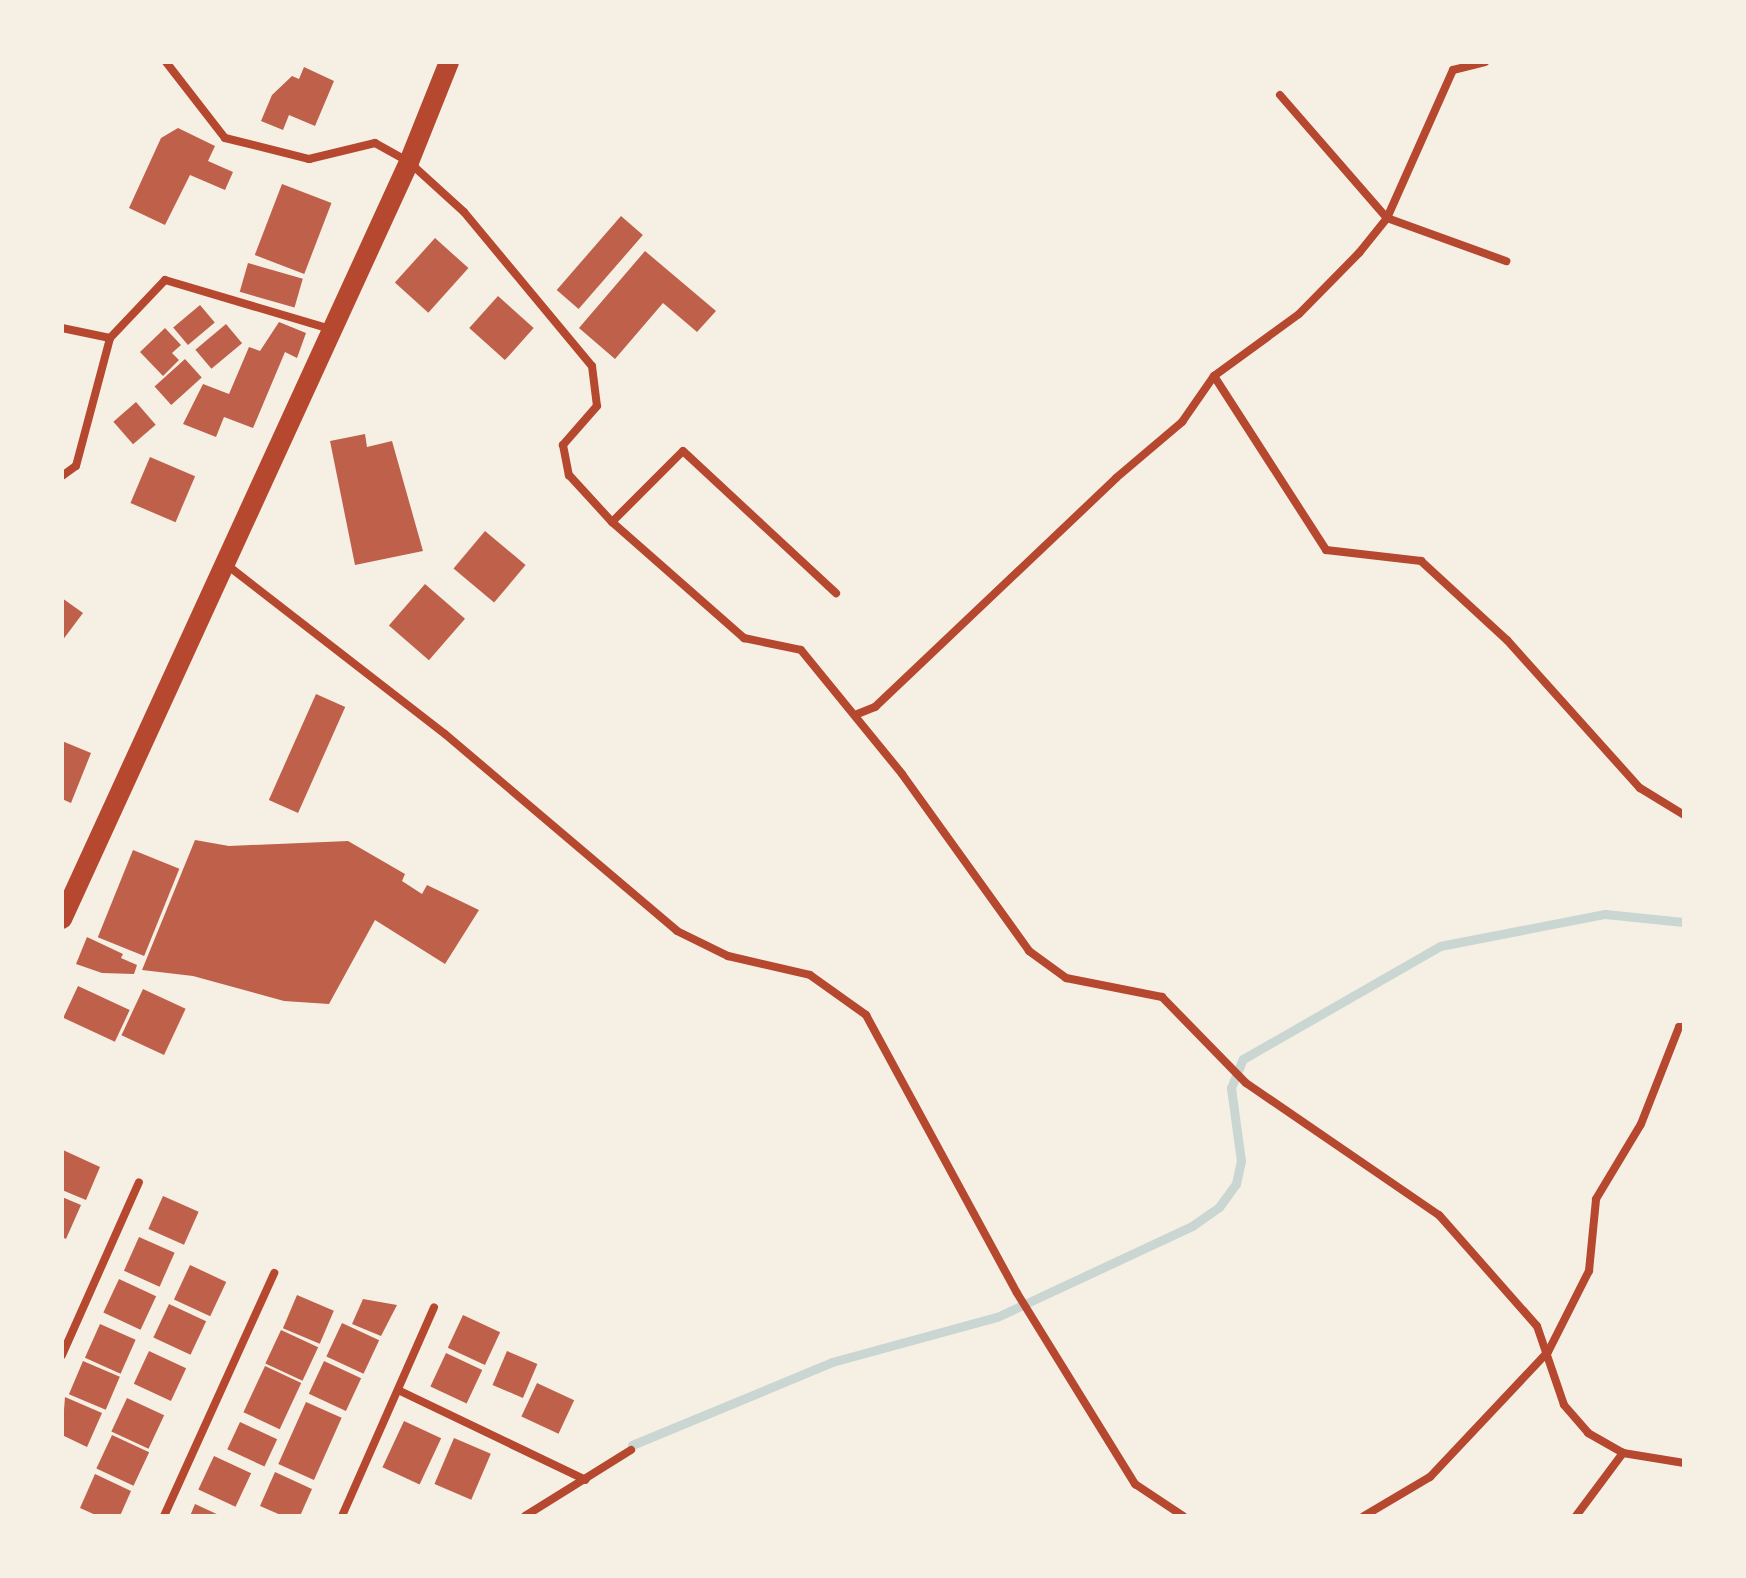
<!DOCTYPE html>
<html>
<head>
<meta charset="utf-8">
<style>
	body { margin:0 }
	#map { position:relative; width:1746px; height:1578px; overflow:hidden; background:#f6efe4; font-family:"Space Grotesk",sans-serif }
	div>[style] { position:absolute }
	.stream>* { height:9px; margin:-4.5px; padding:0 4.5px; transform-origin:4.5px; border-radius:4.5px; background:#c9d6d2 }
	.building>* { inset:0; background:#bf614a; transform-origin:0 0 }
	.minor>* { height:8px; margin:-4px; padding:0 4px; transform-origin:4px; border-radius:4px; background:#b5482f }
	.primary>* { height:20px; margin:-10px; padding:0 10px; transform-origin:10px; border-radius:10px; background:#b5482f }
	span { translate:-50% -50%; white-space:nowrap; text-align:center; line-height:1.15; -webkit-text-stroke:8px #f6efe4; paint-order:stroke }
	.frame { position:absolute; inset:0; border:64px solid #f6efe4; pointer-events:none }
</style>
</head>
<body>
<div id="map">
	<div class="stream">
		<div style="left:632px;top:1445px;width:217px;rotate:-22.5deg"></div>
		<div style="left:832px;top:1362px;width:171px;rotate:-15.3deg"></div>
		<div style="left:997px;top:1317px;width:215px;rotate:-25deg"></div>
		<div style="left:1192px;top:1226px;width:33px;rotate:-35deg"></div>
		<div style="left:1219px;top:1207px;width:29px;rotate:-54deg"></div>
		<div style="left:1236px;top:1184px;width:24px;rotate:-78deg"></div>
		<div style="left:1241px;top:1161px;width:74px;rotate:-97.8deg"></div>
		<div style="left:1231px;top:1088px;width:31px;rotate:-68deg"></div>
		<div style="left:1243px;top:1059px;width:227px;rotate:-29.8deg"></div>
		<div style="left:1440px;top:946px;width:168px;rotate:-11deg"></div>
		<div style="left:1605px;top:914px;width:79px;rotate:5.8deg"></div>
	</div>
	<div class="building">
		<div style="clip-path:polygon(304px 67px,334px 81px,315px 126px,289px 115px,283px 130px,261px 121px,272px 95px,292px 76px,299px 79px)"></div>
		<div style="clip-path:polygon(178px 128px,215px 146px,208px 161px,233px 172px,225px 190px,190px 175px,165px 225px,129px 208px,161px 138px)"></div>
		<div style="left:282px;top:184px;width:53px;height:76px;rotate:21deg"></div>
		<div style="left:621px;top:216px;width:29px;height:98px;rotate:41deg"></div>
		<div style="left:435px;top:238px;width:45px;height:60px;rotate:42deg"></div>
		<div style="clip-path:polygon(645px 251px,716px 311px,697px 332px,663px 303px,615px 359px,579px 328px)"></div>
		<div style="left:248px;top:263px;width:57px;height:30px;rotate:16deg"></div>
		<div style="left:498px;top:296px;width:48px;height:43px;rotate:42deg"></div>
		<div style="left:200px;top:305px;width:23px;height:35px;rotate:50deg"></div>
		<div style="clip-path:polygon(279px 322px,306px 333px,297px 358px,285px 352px,253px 428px,224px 417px,216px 437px,183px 424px,203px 384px,229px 394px,249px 347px,260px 351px)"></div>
		<div style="left:226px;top:324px;width:25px;height:40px;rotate:50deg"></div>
		<div style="clip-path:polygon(165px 328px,181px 345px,172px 353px,179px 360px,163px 376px,140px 352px)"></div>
		<div style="left:185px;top:359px;width:25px;height:41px;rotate:48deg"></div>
		<div style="left:136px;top:402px;width:30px;height:30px;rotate:49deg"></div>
		<div style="clip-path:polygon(365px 434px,367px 447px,392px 441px,423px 551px,355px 565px,330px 441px)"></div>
		<div style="left:150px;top:457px;width:49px;height:50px;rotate:23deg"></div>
		<div style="left:485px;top:531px;width:53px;height:49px;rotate:40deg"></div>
		<div style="left:425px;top:584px;width:53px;height:55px;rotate:41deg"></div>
		<div style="clip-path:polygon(62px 598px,83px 613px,62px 641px)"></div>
		<div style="left:316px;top:694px;width:32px;height:116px;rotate:24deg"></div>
		<div style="clip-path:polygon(62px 741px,91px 753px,71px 803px,62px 799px)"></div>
		<div style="clip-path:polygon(195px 840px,229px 846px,348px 841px,405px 874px,402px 881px,422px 894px,427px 885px,479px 910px,445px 964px,375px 920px,329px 1004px,284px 1001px,193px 976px,142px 970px)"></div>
		<div style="left:133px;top:850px;width:50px;height:94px;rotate:22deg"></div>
		<div style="clip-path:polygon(87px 937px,123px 954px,121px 958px,137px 965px,134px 974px,102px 973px,76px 964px)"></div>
		<div style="left:78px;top:986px;width:57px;height:35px;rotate:25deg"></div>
		<div style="left:143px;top:989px;width:47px;height:51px;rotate:25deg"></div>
		<div style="clip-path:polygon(63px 1150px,100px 1167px,86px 1200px,62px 1190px)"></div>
		<div style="left:163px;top:1196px;width:39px;height:36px;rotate:24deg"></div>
		<div style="clip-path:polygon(62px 1197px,81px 1205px,66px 1239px,62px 1237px)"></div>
		<div style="left:139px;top:1237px;width:39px;height:37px;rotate:24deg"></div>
		<div style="left:190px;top:1265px;width:40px;height:38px;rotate:25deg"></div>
		<div style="left:119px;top:1279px;width:41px;height:37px;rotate:25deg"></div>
		<div style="left:297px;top:1295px;width:40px;height:36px;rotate:23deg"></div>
		<div style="clip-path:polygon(363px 1299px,397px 1305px,381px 1336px,352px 1324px)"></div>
		<div style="left:169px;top:1304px;width:41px;height:37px;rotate:25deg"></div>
		<div style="left:463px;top:1315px;width:41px;height:36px;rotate:25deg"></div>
		<div style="left:342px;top:1323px;width:41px;height:37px;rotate:25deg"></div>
		<div style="left:100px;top:1324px;width:39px;height:37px;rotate:24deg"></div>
		<div style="left:281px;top:1330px;width:41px;height:37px;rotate:25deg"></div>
		<div style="left:149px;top:1351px;width:41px;height:36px;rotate:25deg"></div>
		<div style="left:507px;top:1351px;width:33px;height:37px;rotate:23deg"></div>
		<div style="left:446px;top:1353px;width:40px;height:37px;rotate:25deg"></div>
		<div style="left:83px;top:1361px;width:40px;height:36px;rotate:23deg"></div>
		<div style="left:324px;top:1361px;width:41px;height:36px;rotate:25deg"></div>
		<div style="left:265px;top:1366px;width:40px;height:51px;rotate:25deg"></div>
		<div style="left:537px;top:1383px;width:41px;height:37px;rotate:25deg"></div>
		<div style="clip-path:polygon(65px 1397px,102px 1413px,87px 1447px,62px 1435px)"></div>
		<div style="left:127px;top:1398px;width:41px;height:37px;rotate:25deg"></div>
		<div style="left:306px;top:1402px;width:39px;height:68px;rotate:24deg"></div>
		<div style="left:404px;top:1421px;width:41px;height:51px;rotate:25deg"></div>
		<div style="left:240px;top:1422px;width:41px;height:30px;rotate:25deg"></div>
		<div style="left:112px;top:1435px;width:41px;height:37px;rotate:25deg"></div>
		<div style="left:454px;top:1438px;width:40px;height:50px;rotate:23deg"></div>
		<div style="left:214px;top:1456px;width:41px;height:37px;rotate:25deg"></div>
		<div style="clip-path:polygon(275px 1472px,312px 1489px,300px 1516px,283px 1516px,260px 1506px)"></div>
		<div style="clip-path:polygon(95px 1474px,131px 1491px,120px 1516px,98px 1516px,80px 1508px)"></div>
		<div style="clip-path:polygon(195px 1504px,221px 1516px,190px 1516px)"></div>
	</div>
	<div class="minor">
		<div style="left:166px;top:62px;width:96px;rotate:52.2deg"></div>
		<div style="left:225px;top:138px;width:87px;rotate:14deg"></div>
		<div style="left:309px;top:159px;width:68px;rotate:-13.6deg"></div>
		<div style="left:375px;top:143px;width:39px;rotate:29deg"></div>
		<div style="left:409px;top:162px;width:74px;rotate:42.3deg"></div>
		<div style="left:464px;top:212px;width:200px;rotate:50.3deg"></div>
		<div style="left:592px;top:366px;width:40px;rotate:82.9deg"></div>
		<div style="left:597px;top:406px;width:52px;rotate:131.1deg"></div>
		<div style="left:563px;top:445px;width:31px;rotate:79deg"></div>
		<div style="left:569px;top:475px;width:64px;rotate:47.5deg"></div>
		<div style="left:612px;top:522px;width:176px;rotate:41.3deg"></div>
		<div style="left:744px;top:638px;width:58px;rotate:11.9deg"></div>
		<div style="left:801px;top:650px;width:160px;rotate:50.8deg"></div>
		<div style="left:902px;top:774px;width:218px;rotate:54.3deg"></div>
		<div style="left:1029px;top:951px;width:46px;rotate:36.1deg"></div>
		<div style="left:1066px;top:978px;width:98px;rotate:11.2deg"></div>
		<div style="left:1162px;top:997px;width:120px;rotate:45.7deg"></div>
		<div style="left:1246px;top:1083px;width:234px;rotate:34.4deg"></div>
		<div style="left:1439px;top:1215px;width:148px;rotate:48.6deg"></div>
		<div style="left:1537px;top:1326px;width:83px;rotate:71.1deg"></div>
		<div style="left:1564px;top:1405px;width:37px;rotate:49deg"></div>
		<div style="left:1588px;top:1433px;width:40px;rotate:29.7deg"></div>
		<div style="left:1623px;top:1453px;width:62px;rotate:9.3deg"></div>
		<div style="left:1280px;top:95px;width:163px;rotate:49deg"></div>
		<div style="left:1387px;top:218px;width:127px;rotate:19.9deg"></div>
		<div style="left:62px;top:328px;width:49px;rotate:11.8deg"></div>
		<div style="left:1214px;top:376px;width:207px;rotate:57.2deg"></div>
		<div style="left:1326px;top:550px;width:96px;rotate:6.6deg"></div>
		<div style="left:1421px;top:561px;width:117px;rotate:42.6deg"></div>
		<div style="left:1507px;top:640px;width:199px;rotate:48.1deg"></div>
		<div style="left:1640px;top:788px;width:52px;rotate:31.5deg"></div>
		<div style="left:62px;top:476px;width:17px;rotate:-36deg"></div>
		<div style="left:76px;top:466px;width:132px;rotate:-75.1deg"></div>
		<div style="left:110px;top:338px;width:80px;rotate:-46.5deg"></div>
		<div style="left:165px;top:280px;width:172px;rotate:16.5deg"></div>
		<div style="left:612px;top:522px;width:100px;rotate:-45deg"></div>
		<div style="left:683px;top:451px;width:209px;rotate:42.9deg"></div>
		<div style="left:227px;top:565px;width:276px;rotate:37.8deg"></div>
		<div style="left:445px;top:734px;width:304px;rotate:40.3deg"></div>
		<div style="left:677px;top:931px;width:57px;rotate:26.1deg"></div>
		<div style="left:728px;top:956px;width:84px;rotate:13deg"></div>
		<div style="left:810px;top:975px;width:69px;rotate:35.5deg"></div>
		<div style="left:866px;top:1015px;width:316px;rotate:61.5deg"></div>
		<div style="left:1017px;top:1293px;width:225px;rotate:58.3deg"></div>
		<div style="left:1135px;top:1484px;width:58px;rotate:33.7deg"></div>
		<div style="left:855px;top:715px;width:22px;rotate:-22deg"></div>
		<div style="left:875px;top:707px;width:332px;rotate:-43.5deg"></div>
		<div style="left:1116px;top:478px;width:87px;rotate:-40.3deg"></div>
		<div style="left:1182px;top:422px;width:56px;rotate:-55.2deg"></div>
		<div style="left:1214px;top:376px;width:105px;rotate:-36.1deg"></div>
		<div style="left:1299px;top:314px;width:86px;rotate:-45.5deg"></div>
		<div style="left:1359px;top:253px;width:45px;rotate:-51.3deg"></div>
		<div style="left:1387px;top:218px;width:162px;rotate:-66deg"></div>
		<div style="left:1453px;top:70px;width:33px;rotate:-14deg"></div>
		<div style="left:62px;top:1355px;width:189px;rotate:-66deg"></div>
		<div style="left:398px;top:1390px;width:208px;rotate:25.6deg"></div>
		<div style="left:164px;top:1516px;width:267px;rotate:-65.6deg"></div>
		<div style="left:342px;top:1516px;width:228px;rotate:-66.2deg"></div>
		<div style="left:525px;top:1516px;width:125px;rotate:-31.9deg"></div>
		<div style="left:1364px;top:1516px;width:77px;rotate:-30.6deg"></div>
		<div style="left:1430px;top:1477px;width:172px;rotate:-46.7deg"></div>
		<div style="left:1548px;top:1352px;width:91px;rotate:-63.2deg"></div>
		<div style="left:1589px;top:1271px;width:72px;rotate:-84.4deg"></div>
		<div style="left:1596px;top:1199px;width:87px;rotate:-59deg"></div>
		<div style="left:1641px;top:1124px;width:104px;rotate:-68.6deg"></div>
		<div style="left:1679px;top:1027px;width:5px"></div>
		<div style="left:1576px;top:1516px;width:79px;rotate:-53.3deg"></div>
	</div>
	<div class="primary">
		<div style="left:62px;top:919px;width:833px;rotate:-65.37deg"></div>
		<div style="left:409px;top:162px;width:108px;rotate:-68.2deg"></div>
	</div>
	<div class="frame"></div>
</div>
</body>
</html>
